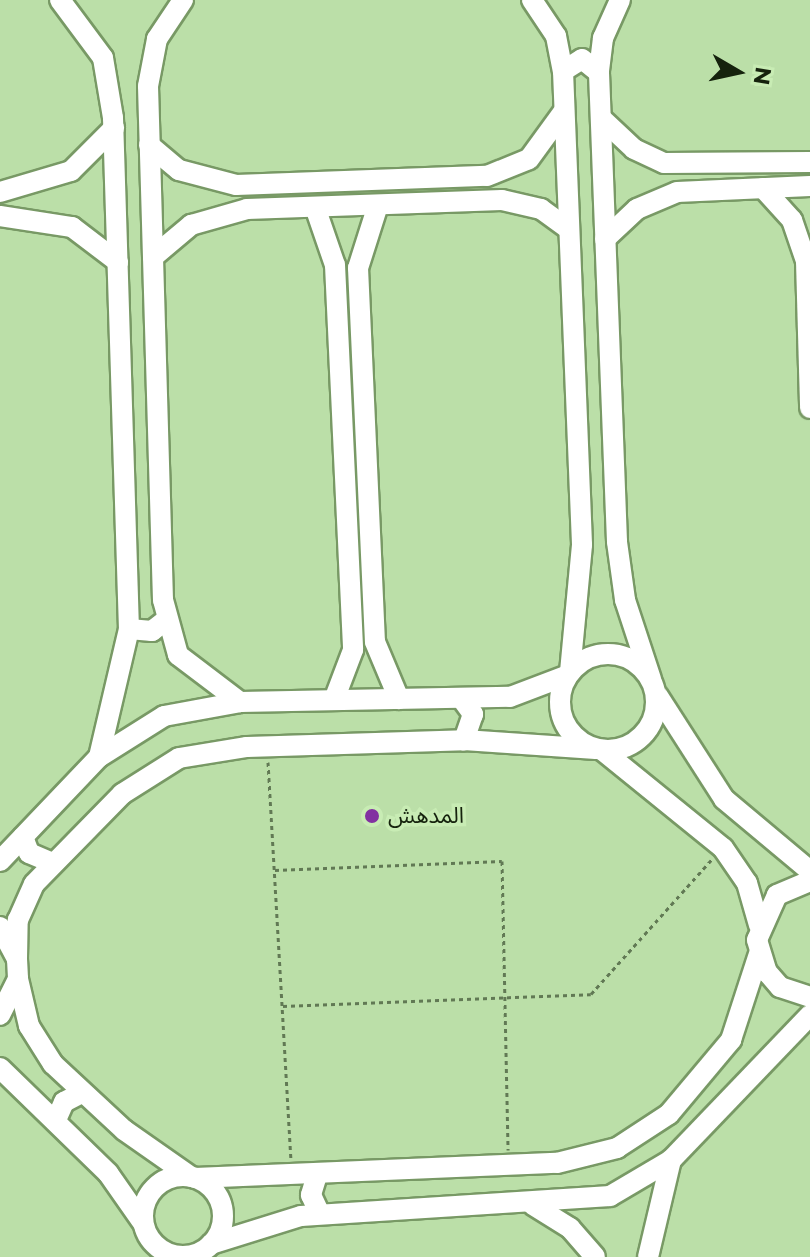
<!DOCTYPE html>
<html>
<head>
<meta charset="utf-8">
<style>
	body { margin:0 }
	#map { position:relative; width:810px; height:1257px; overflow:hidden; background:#bbdfa8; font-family:Montserrat,"Noto Sans Arabic",sans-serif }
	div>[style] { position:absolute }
	.path>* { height:3px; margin-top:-1.5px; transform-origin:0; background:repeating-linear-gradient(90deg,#617954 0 4px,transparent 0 8px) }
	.roads { filter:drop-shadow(2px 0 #789965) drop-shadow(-2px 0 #789965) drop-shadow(0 2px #789965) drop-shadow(0 -2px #789965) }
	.minor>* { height:20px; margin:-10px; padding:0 10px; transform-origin:10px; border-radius:10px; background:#fff }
	.minor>.ring { margin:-10px; padding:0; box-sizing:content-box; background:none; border:20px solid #fff; border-radius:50% }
	.dots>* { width:22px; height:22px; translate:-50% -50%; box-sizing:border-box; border:4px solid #c8ecb4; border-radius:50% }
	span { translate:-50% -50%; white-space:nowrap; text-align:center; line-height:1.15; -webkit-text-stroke:7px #c8ecb4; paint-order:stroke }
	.poi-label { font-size:22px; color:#15220d }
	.left { translate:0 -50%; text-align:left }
	.north { position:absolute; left:698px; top:32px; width:80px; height:80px; -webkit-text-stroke:6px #c8ecb4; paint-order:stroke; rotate:99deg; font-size:22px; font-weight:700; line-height:32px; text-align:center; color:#15220d }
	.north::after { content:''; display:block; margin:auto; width:28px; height:36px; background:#15220d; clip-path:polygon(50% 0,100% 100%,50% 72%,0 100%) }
</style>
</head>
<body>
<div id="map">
	<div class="path">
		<div style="left:268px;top:762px;width:397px;rotate:86.7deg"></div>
		<div style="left:275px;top:870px;width:227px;rotate:-2.3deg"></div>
		<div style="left:502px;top:861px;width:289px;rotate:88.8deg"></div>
		<div style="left:283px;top:1006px;width:308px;rotate:-2.2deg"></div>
		<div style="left:591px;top:994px;width:181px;rotate:-48.1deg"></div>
	</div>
	<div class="roads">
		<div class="minor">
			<div style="left:60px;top:0;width:72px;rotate:53.4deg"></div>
			<div style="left:103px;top:58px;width:61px;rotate:80.5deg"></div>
			<div style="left:113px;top:118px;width:511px;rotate:88.21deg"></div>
			<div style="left:129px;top:629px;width:131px;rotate:103.2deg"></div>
			<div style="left:183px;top:0;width:47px;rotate:123.7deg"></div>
			<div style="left:157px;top:39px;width:48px;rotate:100.8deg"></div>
			<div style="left:148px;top:86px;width:514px;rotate:88.33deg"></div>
			<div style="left:163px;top:600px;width:57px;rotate:74.7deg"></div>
			<div style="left:178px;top:655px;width:78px;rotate:37.2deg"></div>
			<div style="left:532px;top:0;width:43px;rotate:56.3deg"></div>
			<div style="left:556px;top:36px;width:36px;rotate:79deg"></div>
			<div style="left:563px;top:71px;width:474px;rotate:87.7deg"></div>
			<div style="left:582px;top:545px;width:128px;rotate:95.4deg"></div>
			<div style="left:620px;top:0;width:42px;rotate:114.1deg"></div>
			<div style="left:603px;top:38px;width:35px;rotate:97deg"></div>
			<div style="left:599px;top:73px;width:469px;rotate:87.8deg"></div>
			<div style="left:617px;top:542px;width:59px;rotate:82.1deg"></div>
			<div style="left:625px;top:600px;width:83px;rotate:71.8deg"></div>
			<div style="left:563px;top:71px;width:22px;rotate:-32deg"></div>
			<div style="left:582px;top:59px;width:22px;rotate:39deg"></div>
			<div style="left:601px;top:118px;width:45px;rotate:43.2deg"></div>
			<div style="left:634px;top:149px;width:33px;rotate:25deg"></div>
			<div style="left:664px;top:163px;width:146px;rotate:-0.4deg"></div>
			<div style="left:149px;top:145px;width:39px;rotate:40deg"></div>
			<div style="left:179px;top:170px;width:59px;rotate:14.7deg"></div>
			<div style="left:236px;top:185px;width:251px;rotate:-2.1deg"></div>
			<div style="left:487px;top:176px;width:45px;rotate:-22deg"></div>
			<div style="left:529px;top:159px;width:59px;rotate:-53.9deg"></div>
			<div style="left:763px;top:188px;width:43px;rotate:47.8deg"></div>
			<div style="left:792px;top:220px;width:43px;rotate:71.1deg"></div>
			<div style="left:806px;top:261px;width:147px;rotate:88.4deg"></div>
			<div style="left:0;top:192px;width:74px;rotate:-16.5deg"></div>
			<div style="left:71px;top:171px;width:61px;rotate:-45deg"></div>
			<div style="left:378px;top:205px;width:66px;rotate:107.6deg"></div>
			<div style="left:358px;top:268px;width:374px;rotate:87.4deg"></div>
			<div style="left:375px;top:642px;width:62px;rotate:67.2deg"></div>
			<div style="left:315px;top:207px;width:61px;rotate:71deg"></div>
			<div style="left:335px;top:265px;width:385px;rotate:87.3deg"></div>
			<div style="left:353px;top:650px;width:53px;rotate:110.8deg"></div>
			<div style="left:0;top:216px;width:73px;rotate:8.7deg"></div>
			<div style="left:72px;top:227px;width:58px;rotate:37.3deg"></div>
			<div style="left:605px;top:239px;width:44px;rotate:-43.2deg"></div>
			<div style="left:637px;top:209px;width:43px;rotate:-23deg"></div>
			<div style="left:677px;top:192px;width:133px;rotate:-2.6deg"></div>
			<div style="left:153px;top:257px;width:50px;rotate:-40.1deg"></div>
			<div style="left:191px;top:225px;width:58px;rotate:-15.9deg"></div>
			<div style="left:247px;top:209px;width:255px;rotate:-2deg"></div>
			<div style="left:502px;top:200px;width:40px;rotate:13deg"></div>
			<div style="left:541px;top:209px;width:34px;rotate:36deg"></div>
			<div style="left:129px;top:629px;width:23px;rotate:5deg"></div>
			<div style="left:152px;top:631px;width:16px;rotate:-38deg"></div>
			<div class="ring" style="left:560px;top:654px;width:76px;height:76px"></div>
			<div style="left:658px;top:696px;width:122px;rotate:57.3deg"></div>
			<div style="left:724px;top:799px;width:112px;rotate:39.9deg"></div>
			<div style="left:462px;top:699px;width:19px;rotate:54deg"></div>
			<div style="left:473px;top:714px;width:28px;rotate:109deg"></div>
			<div style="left:602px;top:750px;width:156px;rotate:39deg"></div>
			<div style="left:723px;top:848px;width:42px;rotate:55.6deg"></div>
			<div style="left:747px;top:883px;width:44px;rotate:74.1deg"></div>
			<div style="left:23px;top:837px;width:17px;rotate:69deg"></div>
			<div style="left:29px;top:853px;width:26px;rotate:23deg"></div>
			<div style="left:0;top:861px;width:144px;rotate:-46.4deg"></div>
			<div style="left:99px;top:757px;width:77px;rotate:-32.2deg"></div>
			<div style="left:164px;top:716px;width:77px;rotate:-10.4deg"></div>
			<div style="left:240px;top:702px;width:270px;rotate:-1.1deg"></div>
			<div style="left:510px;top:697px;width:62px;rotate:-20.8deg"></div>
			<div style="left:810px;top:881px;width:36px;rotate:157deg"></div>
			<div style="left:777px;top:895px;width:49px;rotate:114deg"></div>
			<div style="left:757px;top:940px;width:34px;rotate:73deg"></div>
			<div style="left:767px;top:972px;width:20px;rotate:49deg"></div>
			<div style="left:780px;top:987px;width:32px;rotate:18deg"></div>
			<div style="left:0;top:927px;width:36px;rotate:62deg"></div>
			<div style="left:17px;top:959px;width:20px;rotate:87deg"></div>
			<div style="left:18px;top:979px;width:40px;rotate:116.6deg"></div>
			<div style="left:17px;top:959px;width:39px;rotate:-89deg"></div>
			<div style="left:18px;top:920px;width:39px;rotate:-66deg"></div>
			<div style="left:34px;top:884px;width:126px;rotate:-45.6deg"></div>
			<div style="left:122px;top:794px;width:67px;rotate:-32.3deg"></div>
			<div style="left:179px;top:758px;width:69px;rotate:-9.2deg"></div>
			<div style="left:247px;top:747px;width:217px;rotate:-1.8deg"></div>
			<div style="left:464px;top:740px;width:132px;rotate:3.9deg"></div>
			<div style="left:18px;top:979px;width:48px;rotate:76.8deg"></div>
			<div style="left:29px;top:1026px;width:45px;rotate:57.7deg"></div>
			<div style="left:53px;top:1064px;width:97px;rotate:42.9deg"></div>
			<div style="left:124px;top:1130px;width:82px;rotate:35deg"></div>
			<div style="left:0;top:1068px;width:151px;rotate:44.2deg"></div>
			<div style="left:108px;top:1173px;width:61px;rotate:55deg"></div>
			<div style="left:56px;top:1120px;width:20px;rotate:-66deg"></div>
			<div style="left:64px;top:1102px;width:20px;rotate:-27deg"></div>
			<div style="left:317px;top:1175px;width:21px;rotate:107deg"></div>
			<div style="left:311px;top:1195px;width:21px;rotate:65deg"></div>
			<div class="ring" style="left:143px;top:1176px;width:60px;height:60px"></div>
			<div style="left:195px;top:1178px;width:362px;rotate:-2.4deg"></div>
			<div style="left:557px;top:1163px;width:62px;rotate:-14deg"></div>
			<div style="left:617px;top:1148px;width:62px;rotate:-33.2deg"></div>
			<div style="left:669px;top:1114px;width:97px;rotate:-50deg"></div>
			<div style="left:731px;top:1040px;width:90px;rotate:-72deg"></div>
			<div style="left:533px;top:1205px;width:44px;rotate:31.9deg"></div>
			<div style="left:570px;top:1228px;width:38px;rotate:49deg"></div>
			<div style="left:211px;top:1244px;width:94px;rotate:-17.3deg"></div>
			<div style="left:301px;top:1216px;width:310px;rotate:-3.7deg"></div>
			<div style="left:610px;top:1196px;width:71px;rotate:-30.5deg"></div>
			<div style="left:671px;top:1160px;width:201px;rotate:-46.2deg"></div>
			<div style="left:648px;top:1257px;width:100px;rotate:-76.7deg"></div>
		</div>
	</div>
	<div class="dots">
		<div style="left:372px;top:816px;background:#8231a1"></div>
	</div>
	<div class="poi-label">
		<span class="left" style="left:388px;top:816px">المدهش</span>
	</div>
	<div class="north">N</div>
</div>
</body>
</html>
